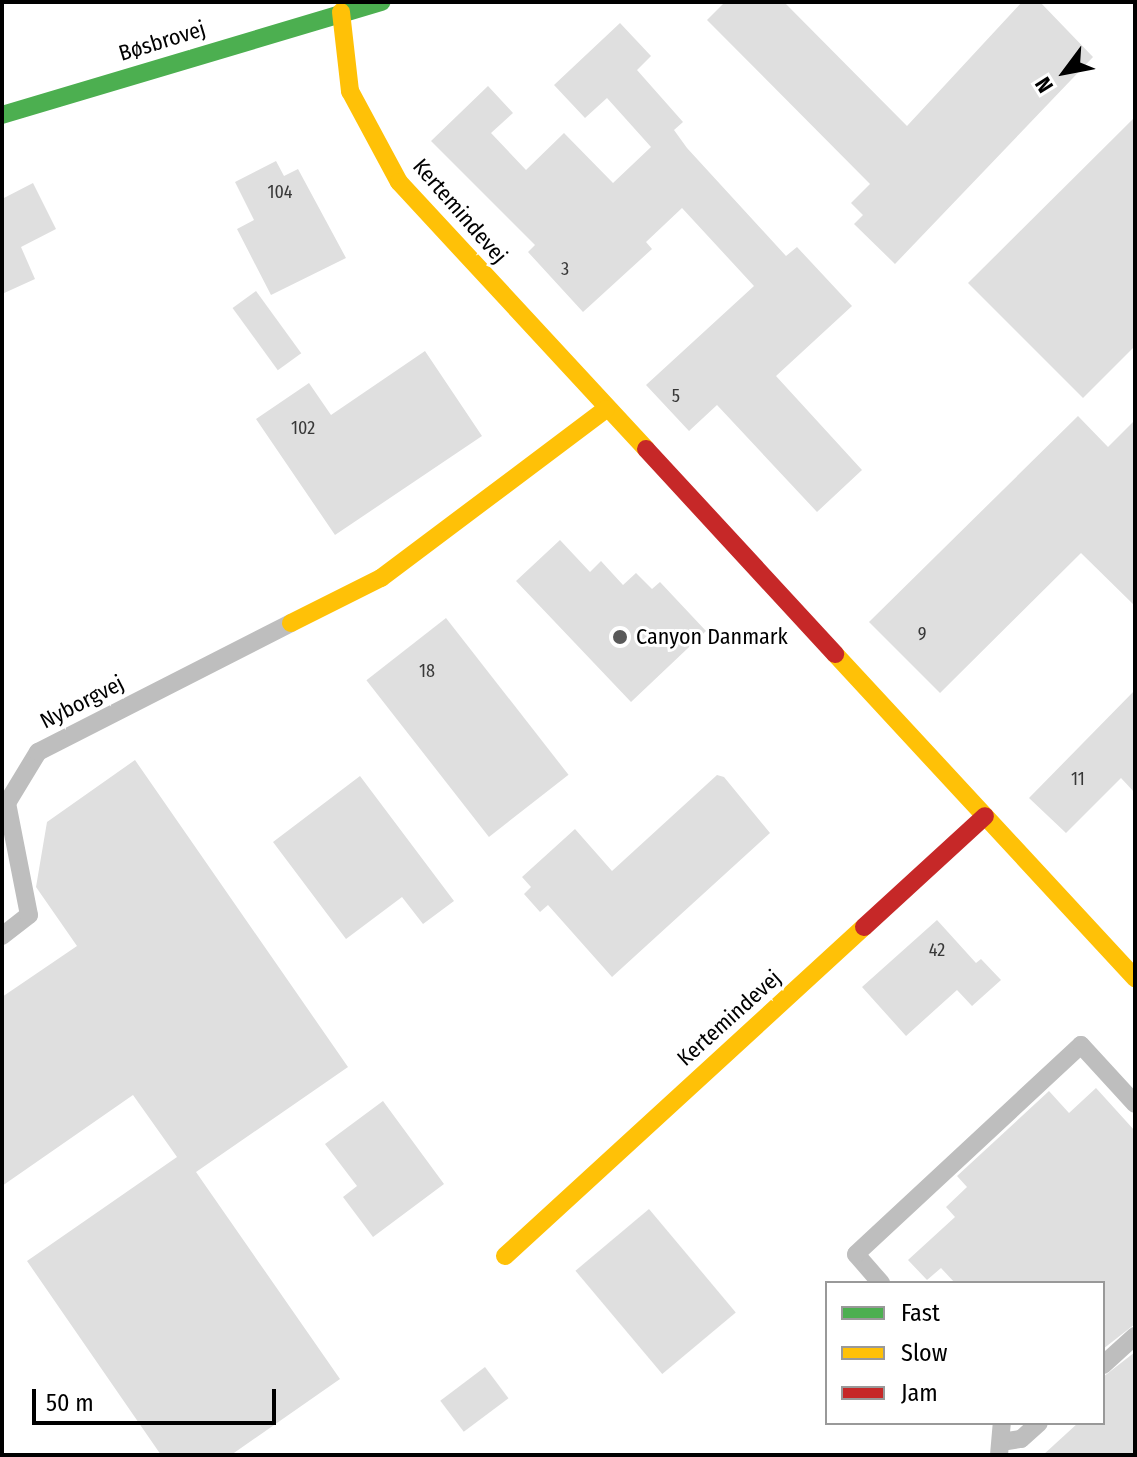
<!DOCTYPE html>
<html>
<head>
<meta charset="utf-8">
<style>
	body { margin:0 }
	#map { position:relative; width:1137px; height:1457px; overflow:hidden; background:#fff; font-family:"Fira Sans Condensed",sans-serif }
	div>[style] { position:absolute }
	.building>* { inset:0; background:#dfdfdf; transform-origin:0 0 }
	.lane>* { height:18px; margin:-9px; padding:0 9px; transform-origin:9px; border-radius:9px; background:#bebebe }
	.fast>* { height:18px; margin:-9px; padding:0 9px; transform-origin:9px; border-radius:9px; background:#4caf50 }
	.slow>* { height:18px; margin:-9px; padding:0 9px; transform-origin:9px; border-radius:9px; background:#ffc107 }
	.jam>* { height:18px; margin:-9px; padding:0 9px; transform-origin:9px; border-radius:9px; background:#c62828 }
	.dots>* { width:22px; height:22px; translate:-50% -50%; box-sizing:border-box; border:4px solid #fff; border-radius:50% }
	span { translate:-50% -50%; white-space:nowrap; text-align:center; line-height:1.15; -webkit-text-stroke:6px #fff; paint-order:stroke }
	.number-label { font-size:18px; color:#383838 }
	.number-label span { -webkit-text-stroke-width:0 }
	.street-label { font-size:22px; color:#000 }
	.poi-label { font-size:22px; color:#000 }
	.left { translate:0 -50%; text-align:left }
	.frame { position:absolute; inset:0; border:4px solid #000; pointer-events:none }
	.legend { position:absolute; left:825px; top:1281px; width:280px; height:144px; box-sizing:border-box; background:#fff; border:2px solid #999; margin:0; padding:10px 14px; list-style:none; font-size:24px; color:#000 }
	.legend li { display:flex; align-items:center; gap:16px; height:40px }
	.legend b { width:40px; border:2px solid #999 }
	.north { position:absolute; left:1025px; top:32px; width:80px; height:80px; -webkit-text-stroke:6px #fff; paint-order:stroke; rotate:238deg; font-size:22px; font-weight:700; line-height:32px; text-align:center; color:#000 }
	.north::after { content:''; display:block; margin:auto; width:28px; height:36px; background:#000; clip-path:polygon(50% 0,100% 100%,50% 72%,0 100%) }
	.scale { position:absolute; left:32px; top:1389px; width:244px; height:36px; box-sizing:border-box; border:4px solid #000; border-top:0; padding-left:10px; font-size:24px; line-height:28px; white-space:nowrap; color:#000; -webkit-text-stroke:6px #fff; paint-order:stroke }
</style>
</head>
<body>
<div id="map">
	<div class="building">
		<div style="clip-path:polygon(725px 2px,784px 2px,907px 126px,1022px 2px,1040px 2px,1093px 57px,895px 264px,854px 224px,863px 215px,851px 203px,870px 184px,707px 20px)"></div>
		<div style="clip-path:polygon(620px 23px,651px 56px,637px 70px,683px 122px,674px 130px,687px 148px,786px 256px,797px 247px,852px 306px,776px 376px,862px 470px,817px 512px,717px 405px,689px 431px,646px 385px,754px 286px,682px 208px,646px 242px,652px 249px,583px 312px,528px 252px,535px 245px,431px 141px,488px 86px,513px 113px,491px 133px,526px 170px,564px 133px,613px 183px,651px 147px,607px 98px,585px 118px,554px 85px)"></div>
		<div style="clip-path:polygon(1135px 117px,1135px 346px,1083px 398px,968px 283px)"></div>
		<div style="clip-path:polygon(276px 161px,284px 176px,298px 169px,346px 258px,271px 295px,237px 229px,254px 220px,235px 182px)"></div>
		<div style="clip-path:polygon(33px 183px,56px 229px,21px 247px,35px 279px,2px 294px,2px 199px)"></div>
		<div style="left:256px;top:291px;width:77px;height:29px;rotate:54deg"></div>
		<div style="clip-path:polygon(425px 351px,482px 436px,335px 535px,256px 419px,309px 383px,331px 415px)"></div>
		<div style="clip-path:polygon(1078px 416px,1108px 447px,1135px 420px,1135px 606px,1081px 553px,940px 693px,869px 622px)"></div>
		<div style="clip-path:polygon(560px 540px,590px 572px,601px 561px,623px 585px,636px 573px,652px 589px,660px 582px,706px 631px,631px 702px,516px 581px)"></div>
		<div style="left:446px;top:618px;width:199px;height:101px;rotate:52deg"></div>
		<div style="clip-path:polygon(1135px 690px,1135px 793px,1121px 778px,1066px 833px,1029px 798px)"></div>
		<div style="clip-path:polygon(135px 760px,348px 1067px,196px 1172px,340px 1379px,231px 1455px,161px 1455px,27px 1261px,177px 1157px,133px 1095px,2px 1186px,2px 997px,77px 946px,36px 887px,47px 822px)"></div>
		<div style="clip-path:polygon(717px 775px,724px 777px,770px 833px,612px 977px,548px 905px,540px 912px,524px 894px,531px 887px,522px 877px,575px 829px,612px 871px)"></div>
		<div style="clip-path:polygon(360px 776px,454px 901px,423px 924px,402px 897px,346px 939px,273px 842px)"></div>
		<div style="clip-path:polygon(937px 920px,976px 963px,981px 959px,1001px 980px,972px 1006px,957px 990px,906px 1036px,862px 987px)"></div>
		<div style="clip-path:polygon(1096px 1088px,1135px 1131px,1135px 1324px,1103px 1349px,1103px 1283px,955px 1283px,941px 1268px,927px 1280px,908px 1260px,955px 1217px,946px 1207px,967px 1187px,957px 1176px,1049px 1091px,1069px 1113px)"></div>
		<div style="clip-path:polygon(383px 1101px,444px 1184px,373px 1237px,343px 1197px,357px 1186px,325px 1144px)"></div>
		<div style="left:649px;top:1209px;width:135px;height:96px;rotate:50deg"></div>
		<div style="clip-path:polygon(1135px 1352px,1135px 1455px,1043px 1455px,1078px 1423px,1103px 1423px,1103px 1377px)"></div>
		<div style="left:485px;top:1367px;width:39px;height:56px;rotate:53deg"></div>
	</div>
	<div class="lane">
		<div style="left:2px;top:936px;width:34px;rotate:-38deg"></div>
		<div style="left:29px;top:915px;width:114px;rotate:-101.1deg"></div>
		<div style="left:7px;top:803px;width:60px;rotate:-58.7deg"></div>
		<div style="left:38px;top:752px;width:284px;rotate:-27deg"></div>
		<div style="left:881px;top:1283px;width:38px;rotate:-131deg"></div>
		<div style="left:856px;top:1254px;width:307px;rotate:-42.9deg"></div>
		<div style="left:1081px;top:1045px;width:80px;rotate:47.5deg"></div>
		<div style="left:1103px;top:1365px;width:43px;rotate:-42.2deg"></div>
		<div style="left:1001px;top:1442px;width:20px;rotate:-9deg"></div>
		<div style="left:1021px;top:1439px;width:24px;rotate:-42deg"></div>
		<div style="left:999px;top:1455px;width:32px;rotate:-85deg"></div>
	</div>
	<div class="fast">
		<div style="left:2px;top:115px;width:396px;rotate:-16.6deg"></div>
	</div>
	<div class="slow">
		<div style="left:341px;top:12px;width:80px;rotate:83.5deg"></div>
		<div style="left:350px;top:91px;width:103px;rotate:61.7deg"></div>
		<div style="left:399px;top:182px;width:364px;rotate:47.2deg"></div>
		<div style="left:291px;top:623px;width:101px;rotate:-26.6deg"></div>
		<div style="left:381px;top:578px;width:281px;rotate:-36.9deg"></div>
		<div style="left:835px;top:654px;width:442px;rotate:47.2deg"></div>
		<div style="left:505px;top:1256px;width:487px;rotate:-42.5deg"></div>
	</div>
	<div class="jam">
		<div style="left:646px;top:449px;width:279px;rotate:47.3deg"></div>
		<div style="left:864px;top:927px;width:164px;rotate:-42.5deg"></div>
	</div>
	<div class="dots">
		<div style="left:620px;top:637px;background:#595959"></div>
	</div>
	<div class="number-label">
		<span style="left:280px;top:192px">104</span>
		<span style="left:565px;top:269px">3</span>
		<span style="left:676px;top:396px">5</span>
		<span style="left:303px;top:428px">102</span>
		<span style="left:922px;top:634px">9</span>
		<span style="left:427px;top:671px">18</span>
		<span style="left:1078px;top:779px">11</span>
		<span style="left:937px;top:950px">42</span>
	</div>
	<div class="street-label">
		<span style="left:162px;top:41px;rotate:-17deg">Bøsbrovej</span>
		<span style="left:460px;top:211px;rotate:49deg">Kertemindevej</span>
		<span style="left:82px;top:702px;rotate:-27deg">Nyborgvej</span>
		<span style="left:729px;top:1018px;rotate:-42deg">Kertemindevej</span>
	</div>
	<div class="poi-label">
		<span class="left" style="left:636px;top:637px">Canyon Danmark</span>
	</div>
	<div class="frame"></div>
	<ul class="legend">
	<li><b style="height:10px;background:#4caf50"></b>Fast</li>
	<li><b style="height:10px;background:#ffc107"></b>Slow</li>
	<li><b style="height:10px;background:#c62828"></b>Jam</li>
	</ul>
	<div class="north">N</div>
	<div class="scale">50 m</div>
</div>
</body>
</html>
